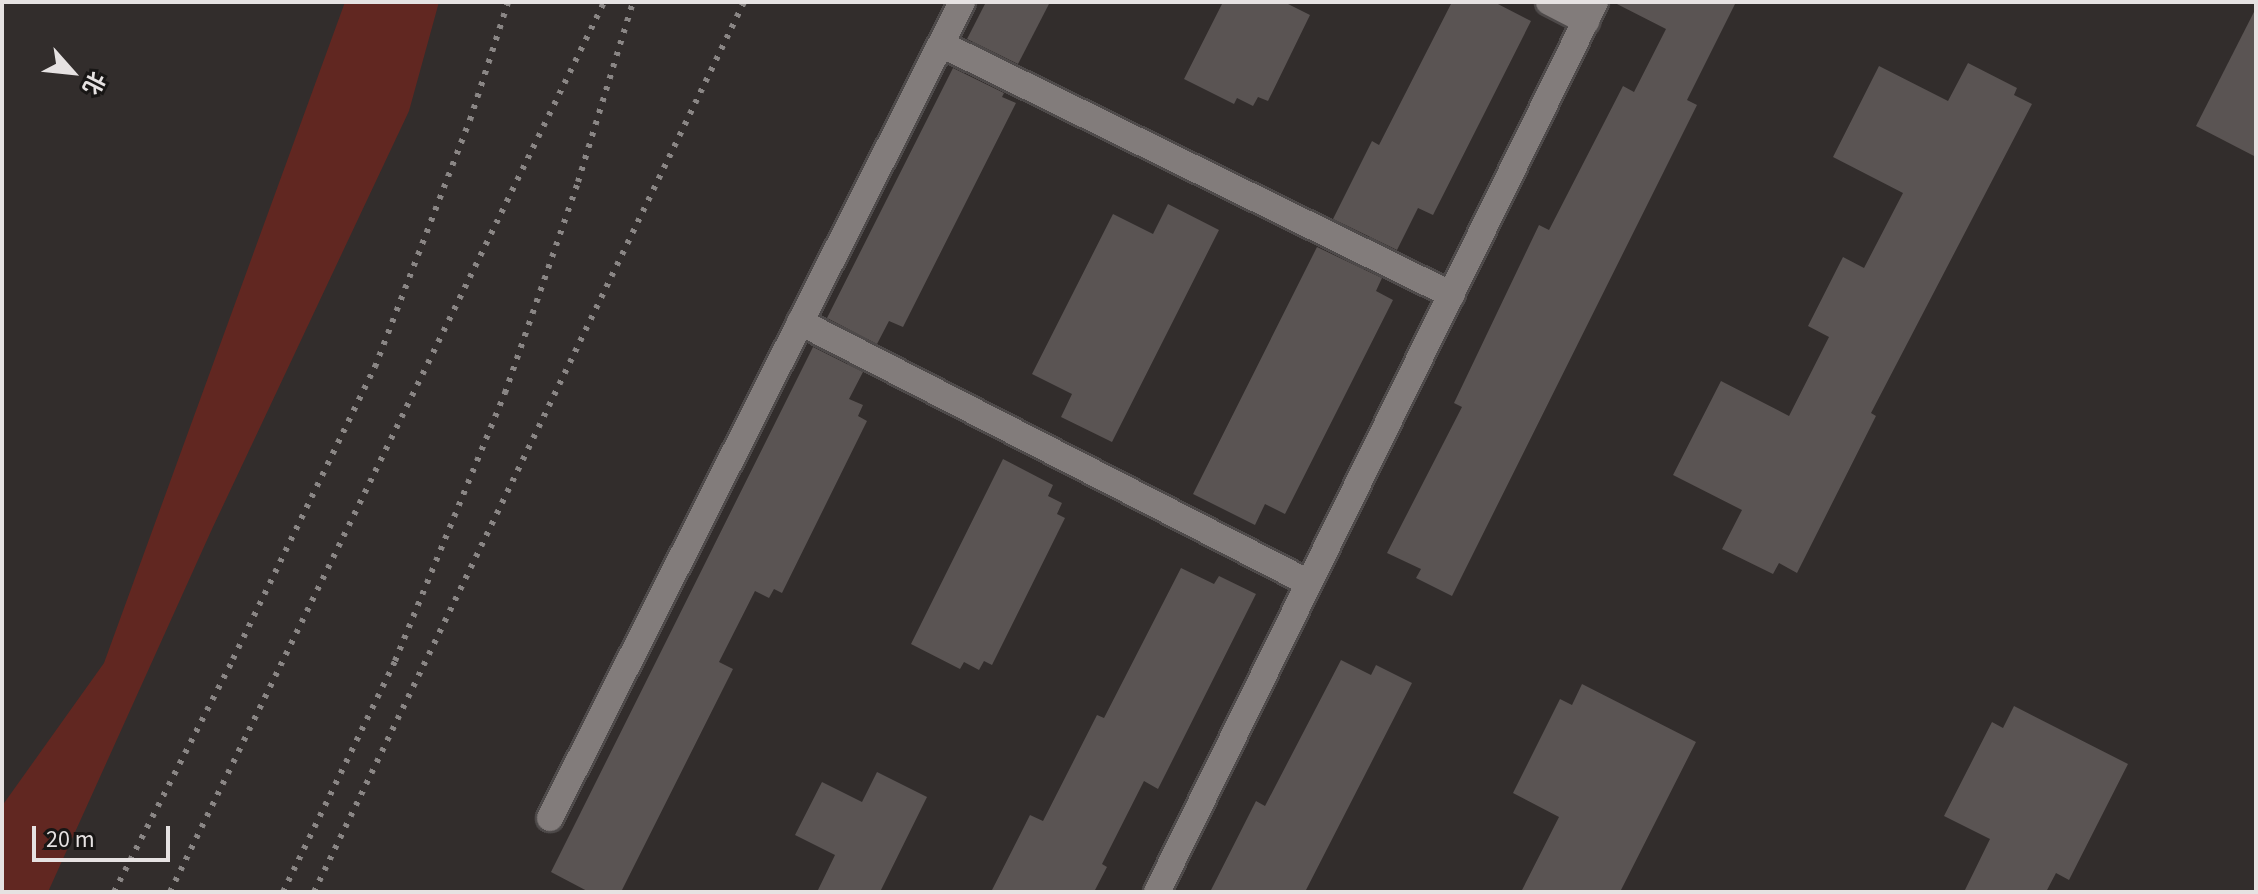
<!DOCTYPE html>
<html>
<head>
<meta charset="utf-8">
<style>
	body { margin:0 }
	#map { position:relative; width:2258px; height:894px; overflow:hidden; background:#322d2c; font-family:"Source Sans 3","Noto Sans SC",sans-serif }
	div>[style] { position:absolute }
	.green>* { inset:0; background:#612721 }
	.building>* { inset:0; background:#5a5453 }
	.roads { filter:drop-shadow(2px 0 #4e4a4a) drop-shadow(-2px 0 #4e4a4a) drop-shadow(0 2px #4e4a4a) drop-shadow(0 -2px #4e4a4a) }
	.service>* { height:26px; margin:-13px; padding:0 13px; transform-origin:13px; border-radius:13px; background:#827c7b }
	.rail>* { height:6px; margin-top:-3px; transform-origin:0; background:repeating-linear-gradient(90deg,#8a8685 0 4px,transparent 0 12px) }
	span { translate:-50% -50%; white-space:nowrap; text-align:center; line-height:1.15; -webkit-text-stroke:6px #181615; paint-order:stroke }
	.frame { position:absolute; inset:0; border:4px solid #e6e2e2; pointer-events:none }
	.north { position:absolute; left:32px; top:32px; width:80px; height:80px; -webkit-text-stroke:6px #181615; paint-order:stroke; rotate:117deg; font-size:22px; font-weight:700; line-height:32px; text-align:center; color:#e6e2e2 }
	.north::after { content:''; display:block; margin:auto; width:28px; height:36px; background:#e6e2e2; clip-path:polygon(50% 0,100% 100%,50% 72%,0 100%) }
	.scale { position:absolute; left:32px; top:826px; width:138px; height:36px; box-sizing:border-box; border:4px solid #e6e2e2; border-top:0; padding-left:10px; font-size:24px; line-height:28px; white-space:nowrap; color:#e6e2e2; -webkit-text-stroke:6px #181615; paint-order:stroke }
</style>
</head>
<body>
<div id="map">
	<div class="green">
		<div style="clip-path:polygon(345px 2px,439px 2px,409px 111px,212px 529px,48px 892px,2px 892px,2px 806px,104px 663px)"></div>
	</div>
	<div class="building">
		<div style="clip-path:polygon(986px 2px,1050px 2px,1018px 64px,967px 39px)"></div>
		<div style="clip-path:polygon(1223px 2px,1284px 2px,1310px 15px,1268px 101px,1258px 97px,1253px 106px,1237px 98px,1234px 104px,1184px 79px)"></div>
		<div style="clip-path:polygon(1452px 2px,1494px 2px,1531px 21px,1433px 215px,1418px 208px,1397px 250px,1333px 219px,1372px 141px,1379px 145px)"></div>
		<div style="clip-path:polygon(1613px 2px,1736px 2px,1687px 100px,1697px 105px,1452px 596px,1416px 578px,1421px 569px,1387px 553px,1462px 407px,1454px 403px,1539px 225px,1549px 230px,1623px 86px,1634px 92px,1666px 29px)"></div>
		<div style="clip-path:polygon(2256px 8px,2256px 157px,2196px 126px)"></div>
		<div style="clip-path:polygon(1968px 63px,2017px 88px,2014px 95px,2032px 104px,1871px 413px,1876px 416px,1797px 573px,1779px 563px,1773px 574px,1722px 549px,1742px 510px,1673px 475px,1721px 381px,1789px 416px,1829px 337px,1808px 326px,1843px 257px,1864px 268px,1903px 193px,1833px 157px,1879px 66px,1948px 101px)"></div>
		<div style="clip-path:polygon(953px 68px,1004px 93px,1002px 97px,1016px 103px,903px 327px,889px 321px,877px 344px,827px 318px)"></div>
		<div style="clip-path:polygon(1168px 204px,1219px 230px,1112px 442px,1061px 417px,1072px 394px,1032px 374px,1113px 214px,1153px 234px)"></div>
		<div style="clip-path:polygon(1317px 247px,1382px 278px,1376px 291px,1393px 300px,1285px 514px,1265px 504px,1255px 525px,1193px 494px)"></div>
		<div style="clip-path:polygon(813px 347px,863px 372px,849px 399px,863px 405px,858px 416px,867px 421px,782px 593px,774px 589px,769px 598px,755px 591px,719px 662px,733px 669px,621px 892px,589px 892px,551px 872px)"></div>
		<div style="clip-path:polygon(1003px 459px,1053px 485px,1048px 496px,1062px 503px,1057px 514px,1065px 518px,992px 665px,984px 661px,979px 670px,964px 662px,960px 669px,911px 644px)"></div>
		<div style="clip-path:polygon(1181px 568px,1214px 584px,1219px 576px,1256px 594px,1158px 789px,1144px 781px,1102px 864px,1107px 867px,1094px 892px,991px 892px,1030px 815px,1043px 821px,1097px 715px,1104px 718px)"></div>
		<div style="clip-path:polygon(1341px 660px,1371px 675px,1376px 665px,1412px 683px,1305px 892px,1210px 892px,1256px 801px,1265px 806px)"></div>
		<div style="clip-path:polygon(1582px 684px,1696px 742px,1620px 892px,1521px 892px,1559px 817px,1513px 793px,1560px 699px,1572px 705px)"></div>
		<div style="clip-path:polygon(2014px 706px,2128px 764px,2069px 880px,2056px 873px,2046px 892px,1964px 892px,1990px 839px,1944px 816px,1992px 722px,2003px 728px)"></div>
		<div style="clip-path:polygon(877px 772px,927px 797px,880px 892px,817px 892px,835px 855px,795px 835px,822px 782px,862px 802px)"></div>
	</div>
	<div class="roads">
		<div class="service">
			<div style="left:1549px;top:2px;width:42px;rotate:27.2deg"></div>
			<div style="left:941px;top:44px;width:569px;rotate:26.16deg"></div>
			<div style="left:800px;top:322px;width:572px;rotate:27.15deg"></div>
			<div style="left:550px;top:818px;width:914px;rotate:-63.21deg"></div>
			<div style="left:1157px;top:892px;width:992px;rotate:-63.8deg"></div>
		</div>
	</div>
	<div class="rail">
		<div style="left:114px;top:892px;width:262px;rotate:-62.9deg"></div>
		<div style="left:233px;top:659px;width:325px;rotate:-64.1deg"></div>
		<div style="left:375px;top:367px;width:265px;rotate:-69deg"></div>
		<div style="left:470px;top:120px;width:124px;rotate:-72.1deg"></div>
		<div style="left:170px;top:892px;width:990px;rotate:-64deg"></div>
		<div style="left:283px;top:892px;width:257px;rotate:-64.1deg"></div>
		<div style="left:395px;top:661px;width:290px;rotate:-67.7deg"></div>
		<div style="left:505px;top:393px;width:223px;rotate:-70.9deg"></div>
		<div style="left:578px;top:182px;width:188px;rotate:-73deg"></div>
		<div style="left:314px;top:892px;width:988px;rotate:-64.21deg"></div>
	</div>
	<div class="frame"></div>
	<div class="north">北</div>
	<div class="scale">20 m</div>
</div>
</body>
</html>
